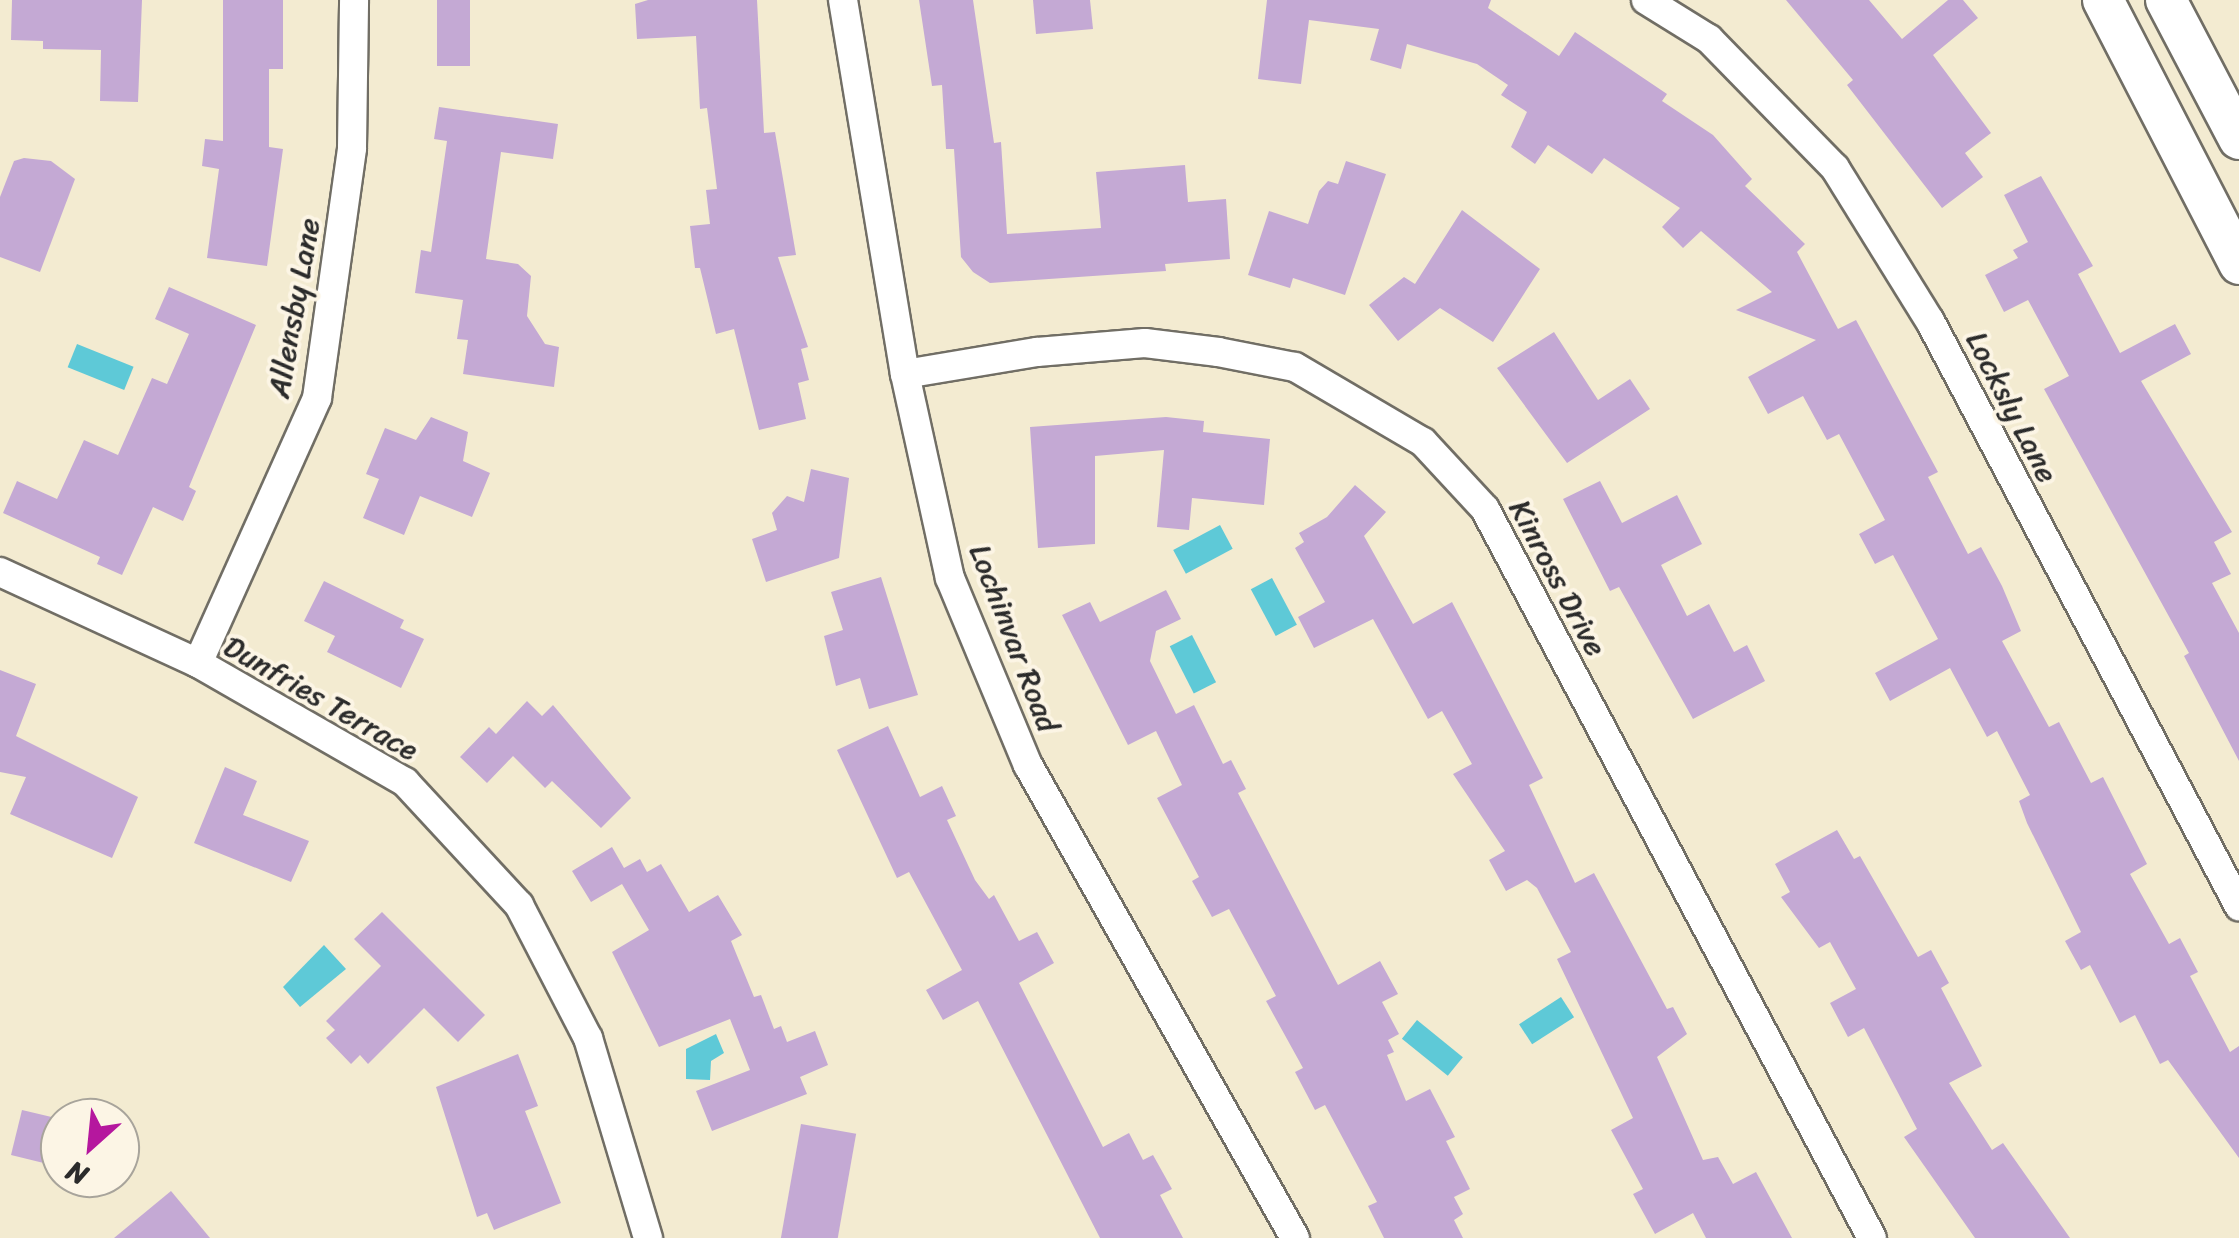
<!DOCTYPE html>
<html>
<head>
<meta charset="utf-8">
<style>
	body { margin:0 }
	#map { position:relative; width:2239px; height:1238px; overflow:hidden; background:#f3ebd1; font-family:Sriracha,sans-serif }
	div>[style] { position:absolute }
	.water>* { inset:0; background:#5ec9d7; transform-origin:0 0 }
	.building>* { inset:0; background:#c4a9d4; transform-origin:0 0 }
	.roads { filter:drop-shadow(2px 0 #716e65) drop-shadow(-2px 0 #716e65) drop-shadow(0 2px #716e65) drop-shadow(0 -2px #716e65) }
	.minor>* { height:28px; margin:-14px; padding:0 14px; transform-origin:14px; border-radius:14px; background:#fff }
	.secondary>* { height:40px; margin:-20px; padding:0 20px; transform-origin:20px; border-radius:20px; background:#fff }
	span { translate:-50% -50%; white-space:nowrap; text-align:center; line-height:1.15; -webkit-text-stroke:8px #fcf5e5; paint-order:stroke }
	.street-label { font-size:30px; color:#2b2b2b }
	.north { position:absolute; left:40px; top:1098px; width:100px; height:100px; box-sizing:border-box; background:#fcf5e5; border:2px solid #a8a49b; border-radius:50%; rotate:207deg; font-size:28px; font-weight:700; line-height:40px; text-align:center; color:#2b2b2b }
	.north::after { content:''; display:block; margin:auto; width:35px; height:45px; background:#b5179e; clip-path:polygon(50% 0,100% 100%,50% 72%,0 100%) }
</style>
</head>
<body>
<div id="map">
	<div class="water">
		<div style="left:77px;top:344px;width:61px;height:25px;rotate:22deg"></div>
		<div style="left:1220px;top:525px;width:27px;height:53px;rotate:62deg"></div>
		<div style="left:1272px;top:578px;width:53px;height:24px;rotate:62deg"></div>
		<div style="left:1192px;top:635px;width:53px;height:25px;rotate:63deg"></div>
		<div style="clip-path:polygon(324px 945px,346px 969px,300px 1007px,283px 987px)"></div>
		<div style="left:1561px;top:997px;width:24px;height:50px;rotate:57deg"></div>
		<div style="left:1417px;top:1020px;width:59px;height:24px;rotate:39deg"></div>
		<div style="clip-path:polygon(716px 1034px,724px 1053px,711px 1061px,710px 1080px,686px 1079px,686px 1049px)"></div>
	</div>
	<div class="building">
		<div style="clip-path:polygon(12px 0,142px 0,138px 102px,100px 101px,101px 50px,43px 49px,43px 41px,11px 40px)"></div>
		<div style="clip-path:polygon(223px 0,283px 0,283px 69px,269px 69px,269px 147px,283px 149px,267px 266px,207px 258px,219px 169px,202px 166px,205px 139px,223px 141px)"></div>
		<div style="left:437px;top:0;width:33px;height:66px"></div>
		<div style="clip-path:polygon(648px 0,757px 0,764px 133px,775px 132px,796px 255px,778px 257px,808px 347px,801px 349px,809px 380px,798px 383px,806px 419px,759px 430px,734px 329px,716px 334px,700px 268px,695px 268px,690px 226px,710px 224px,706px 190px,717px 189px,707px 108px,700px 109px,696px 36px,637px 39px,635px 4px)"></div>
		<div style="clip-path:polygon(919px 0,973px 0,994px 143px,1001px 142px,1007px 234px,1101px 228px,1096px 172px,1185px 165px,1188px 202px,1226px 199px,1230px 259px,1165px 264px,1166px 271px,990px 283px,973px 272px,961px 257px,954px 149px,946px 149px,942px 85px,932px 86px)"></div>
		<div style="clip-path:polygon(1033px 0,1090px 0,1093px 29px,1036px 34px)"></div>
		<div style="clip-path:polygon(1267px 0,1491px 0,1488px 8px,1559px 56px,1575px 32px,1667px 94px,1662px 101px,1713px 135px,1752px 179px,1745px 186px,1805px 244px,1797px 252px,1838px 329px,1856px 320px,1938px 472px,1928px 477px,1968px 554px,1981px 547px,2002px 586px,2021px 631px,2002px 641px,2049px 727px,2059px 722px,2091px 783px,2103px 777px,2147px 864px,2130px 874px,2169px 944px,2180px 938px,2198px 972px,2190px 976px,2230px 1052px,2239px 1046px,2239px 1158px,2168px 1060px,2160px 1064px,2135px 1015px,2120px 1023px,2090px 965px,2081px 970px,2065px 941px,2081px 932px,2027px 823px,2019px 801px,2030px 795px,1997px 731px,1987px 737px,1950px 668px,1890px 701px,1875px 673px,1938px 639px,1893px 555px,1875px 564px,1859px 534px,1885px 520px,1839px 434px,1827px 440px,1803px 396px,1768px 414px,1748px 377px,1816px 340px,1736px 310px,1772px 292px,1701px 231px,1683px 248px,1662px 227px,1680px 208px,1604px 158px,1592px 174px,1548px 145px,1535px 164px,1511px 147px,1527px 112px,1501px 95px,1508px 85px,1477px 64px,1407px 44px,1401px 69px,1370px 60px,1379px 29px,1309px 20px,1301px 84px,1258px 79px)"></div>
		<div style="clip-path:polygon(1786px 0,1869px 0,1902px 39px,1948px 0,1963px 0,1978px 18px,1933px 55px,1991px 133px,1965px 153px,1983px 177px,1942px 208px,1847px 85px,1853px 80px)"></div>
		<div style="clip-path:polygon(439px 107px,558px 124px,553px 159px,501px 152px,486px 259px,518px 264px,531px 276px,527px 316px,545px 344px,559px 347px,554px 387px,463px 374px,468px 340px,457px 339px,463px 300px,415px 293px,421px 250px,431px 252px,447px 141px,434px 139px)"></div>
		<div style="clip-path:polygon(24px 158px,51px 161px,75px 179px,40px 272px,0 257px,0 197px,14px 161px)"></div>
		<div style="clip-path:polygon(1346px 161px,1386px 174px,1345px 295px,1293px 278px,1290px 288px,1248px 275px,1269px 211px,1308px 224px,1319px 191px,1328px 181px,1338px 184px)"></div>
		<div style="clip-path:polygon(2041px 176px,2093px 266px,2078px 274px,2120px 353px,2175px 324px,2191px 354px,2141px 381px,2232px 532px,2214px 542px,2231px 574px,2212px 583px,2239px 633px,2239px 761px,2184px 656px,2189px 653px,2044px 389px,2069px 376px,2028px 300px,2004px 312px,1985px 275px,2018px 258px,2013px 250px,2028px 242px,2004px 195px)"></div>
		<div style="clip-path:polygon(1462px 210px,1540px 269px,1493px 342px,1440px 308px,1398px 341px,1369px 305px,1404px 277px,1415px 284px)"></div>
		<div style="clip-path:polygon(169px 287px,256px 325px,189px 487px,196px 491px,183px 521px,153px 507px,122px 575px,97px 564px,100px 557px,3px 513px,17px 481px,57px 499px,84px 440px,118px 455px,152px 378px,167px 384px,189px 334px,155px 319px)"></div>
		<div style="clip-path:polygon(1554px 332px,1598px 400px,1630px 379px,1650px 409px,1567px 463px,1497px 368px)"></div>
		<div style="clip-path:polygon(431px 417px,468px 432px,463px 461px,490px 473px,472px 517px,420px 496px,404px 535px,363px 518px,379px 479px,366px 474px,385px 428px,416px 440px)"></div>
		<div style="clip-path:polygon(1166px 417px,1204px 421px,1203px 432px,1270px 439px,1264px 505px,1192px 498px,1189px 530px,1157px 527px,1164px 450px,1095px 456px,1095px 544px,1038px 548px,1030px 427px)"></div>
		<div style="clip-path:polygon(811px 469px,849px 478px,839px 558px,766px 582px,752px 539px,777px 530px,772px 513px,787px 496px,804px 502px)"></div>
		<div style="clip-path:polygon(1600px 481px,1622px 523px,1677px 495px,1702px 544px,1661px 565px,1687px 616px,1709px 604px,1734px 652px,1747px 645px,1765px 681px,1693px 719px,1619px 587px,1610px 591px,1563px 499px)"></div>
		<div style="clip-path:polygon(1355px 485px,1386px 512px,1364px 536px,1413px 624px,1452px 602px,1543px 778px,1529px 785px,1575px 883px,1594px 873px,1667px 1009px,1673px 1007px,1687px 1034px,1657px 1057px,1703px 1160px,1718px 1157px,1733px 1184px,1756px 1172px,1792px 1238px,1706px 1238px,1693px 1213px,1655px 1234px,1633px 1194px,1643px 1189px,1611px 1130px,1633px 1118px,1557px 959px,1571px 952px,1537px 888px,1527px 880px,1506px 891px,1489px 860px,1505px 851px,1453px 774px,1472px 764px,1442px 711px,1428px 719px,1373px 619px,1314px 648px,1298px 617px,1325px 602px,1295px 548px,1304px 542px,1299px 533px,1327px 517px)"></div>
		<div style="clip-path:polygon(881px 577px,918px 695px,869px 709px,860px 678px,836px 686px,824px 636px,843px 630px,831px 592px)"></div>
		<div style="clip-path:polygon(324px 581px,404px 620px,400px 628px,424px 639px,401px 688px,327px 652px,335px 636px,304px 621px)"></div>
		<div style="clip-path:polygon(1166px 590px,1181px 619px,1156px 631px,1150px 661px,1176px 714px,1194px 705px,1223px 764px,1231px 760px,1246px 789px,1238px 793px,1338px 985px,1380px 961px,1398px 994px,1382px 1002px,1399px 1034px,1388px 1040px,1394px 1052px,1387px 1055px,1406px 1101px,1430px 1089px,1455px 1137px,1446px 1141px,1470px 1189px,1454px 1197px,1463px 1214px,1454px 1220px,1463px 1238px,1384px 1238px,1368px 1206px,1377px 1202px,1325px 1105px,1315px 1110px,1295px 1072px,1303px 1068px,1266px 1001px,1276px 996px,1229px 909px,1212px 917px,1192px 881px,1199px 877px,1157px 798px,1182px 785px,1156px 731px,1128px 745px,1062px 615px,1090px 602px,1100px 622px)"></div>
		<div style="clip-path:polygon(0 670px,36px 684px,16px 736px,138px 797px,112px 858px,10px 814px,26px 777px,0 772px)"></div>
		<div style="clip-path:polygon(527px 701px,542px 716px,553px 705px,631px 798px,601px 828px,552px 781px,545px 788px,513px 756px,487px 783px,460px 757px,489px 727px,496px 734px)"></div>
		<div style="clip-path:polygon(888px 726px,920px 797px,942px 786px,956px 816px,947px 820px,975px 880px,989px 899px,994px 895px,1019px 941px,1037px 932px,1054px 963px,1019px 983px,1103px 1147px,1129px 1133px,1143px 1160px,1153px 1155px,1172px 1189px,1160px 1195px,1183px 1238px,1100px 1238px,978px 1001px,943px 1020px,926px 990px,962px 970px,909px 872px,897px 878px,837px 750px)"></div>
		<div style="clip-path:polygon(225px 767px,257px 781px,243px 815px,309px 841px,291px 882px,194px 843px)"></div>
		<div style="clip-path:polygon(1837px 830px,1854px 859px,1860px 856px,1918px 957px,1931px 950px,1949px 983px,1941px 988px,1982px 1066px,1949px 1083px,1992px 1150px,2003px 1143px,2070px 1238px,1975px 1238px,1904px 1137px,1917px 1129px,1864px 1028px,1848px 1037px,1830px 1003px,1856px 989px,1830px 942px,1819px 948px,1781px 897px,1790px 892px,1775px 864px)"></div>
		<div style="clip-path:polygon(612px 847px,624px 868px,640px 859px,647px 872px,661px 864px,689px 912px,718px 895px,742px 935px,731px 941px,754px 997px,761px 995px,774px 1029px,781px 1026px,787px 1042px,815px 1031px,828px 1065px,800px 1077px,807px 1094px,712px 1131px,696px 1091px,750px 1070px,730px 1019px,659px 1047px,612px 952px,649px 930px,622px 884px,591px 902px,572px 871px)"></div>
		<div style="clip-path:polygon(382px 912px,485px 1015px,458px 1042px,424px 1008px,368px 1064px,360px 1055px,351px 1064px,326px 1038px,335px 1030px,326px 1021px,381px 966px,354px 939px)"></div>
		<div style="clip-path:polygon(518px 1054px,538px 1106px,525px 1111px,561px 1203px,494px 1230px,487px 1213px,477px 1217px,436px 1087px)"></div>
		<div style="clip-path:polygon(22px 1110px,60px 1119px,60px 1167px,11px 1155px)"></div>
		<div style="left:801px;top:1124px;width:56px;height:116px;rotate:10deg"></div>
		<div style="clip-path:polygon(171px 1191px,210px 1238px,114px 1238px)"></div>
	</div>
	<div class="roads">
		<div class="minor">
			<div style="left:843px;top:0;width:379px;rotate:80.6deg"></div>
			<div style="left:905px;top:374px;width:209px;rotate:77.6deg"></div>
			<div style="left:950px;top:578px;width:203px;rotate:67.4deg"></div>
			<div style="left:1028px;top:765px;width:543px;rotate:60.56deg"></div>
			<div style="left:1646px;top:0;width:74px;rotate:31.8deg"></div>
			<div style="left:1709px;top:39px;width:180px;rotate:45.7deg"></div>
			<div style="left:1835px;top:168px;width:180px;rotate:58.2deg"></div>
			<div style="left:1930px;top:321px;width:662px;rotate:62.16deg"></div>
			<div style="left:905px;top:374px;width:134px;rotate:-9.5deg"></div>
			<div style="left:1037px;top:352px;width:108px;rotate:-4.8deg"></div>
			<div style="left:1145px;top:343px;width:74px;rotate:7deg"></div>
			<div style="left:1218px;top:352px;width:78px;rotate:11deg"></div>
			<div style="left:1295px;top:367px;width:148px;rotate:30.4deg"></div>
			<div style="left:1423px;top:442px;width:91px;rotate:47.2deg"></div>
			<div style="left:1485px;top:509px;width:825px;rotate:62.04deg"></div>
			<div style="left:0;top:572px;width:218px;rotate:24.7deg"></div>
			<div style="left:198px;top:663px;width:239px;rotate:29.9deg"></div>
			<div style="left:405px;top:782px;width:168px;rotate:47.2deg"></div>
			<div style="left:519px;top:905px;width:150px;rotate:62.6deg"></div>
			<div style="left:588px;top:1038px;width:209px;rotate:73.3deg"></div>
			<div style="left:198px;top:663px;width:290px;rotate:-65.8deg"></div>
			<div style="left:317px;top:398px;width:252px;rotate:-82deg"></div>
			<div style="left:352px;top:148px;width:148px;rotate:-89.2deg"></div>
		</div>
		<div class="secondary">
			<div style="left:2103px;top:0;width:297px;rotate:62.7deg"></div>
			<div style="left:2166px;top:0;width:157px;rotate:62.3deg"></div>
		</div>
	</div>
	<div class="street-label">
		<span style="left:294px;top:308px;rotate:-80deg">Allensby Lane</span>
		<span style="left:2012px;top:407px;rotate:63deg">Locksly Lane</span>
		<span style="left:1558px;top:578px;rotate:62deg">Kinross Drive</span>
		<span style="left:1014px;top:638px;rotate:69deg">Lochinvar Road</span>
		<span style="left:321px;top:698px;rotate:30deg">Dunfries Terrace</span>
	</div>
	<div class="north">N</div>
</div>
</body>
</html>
